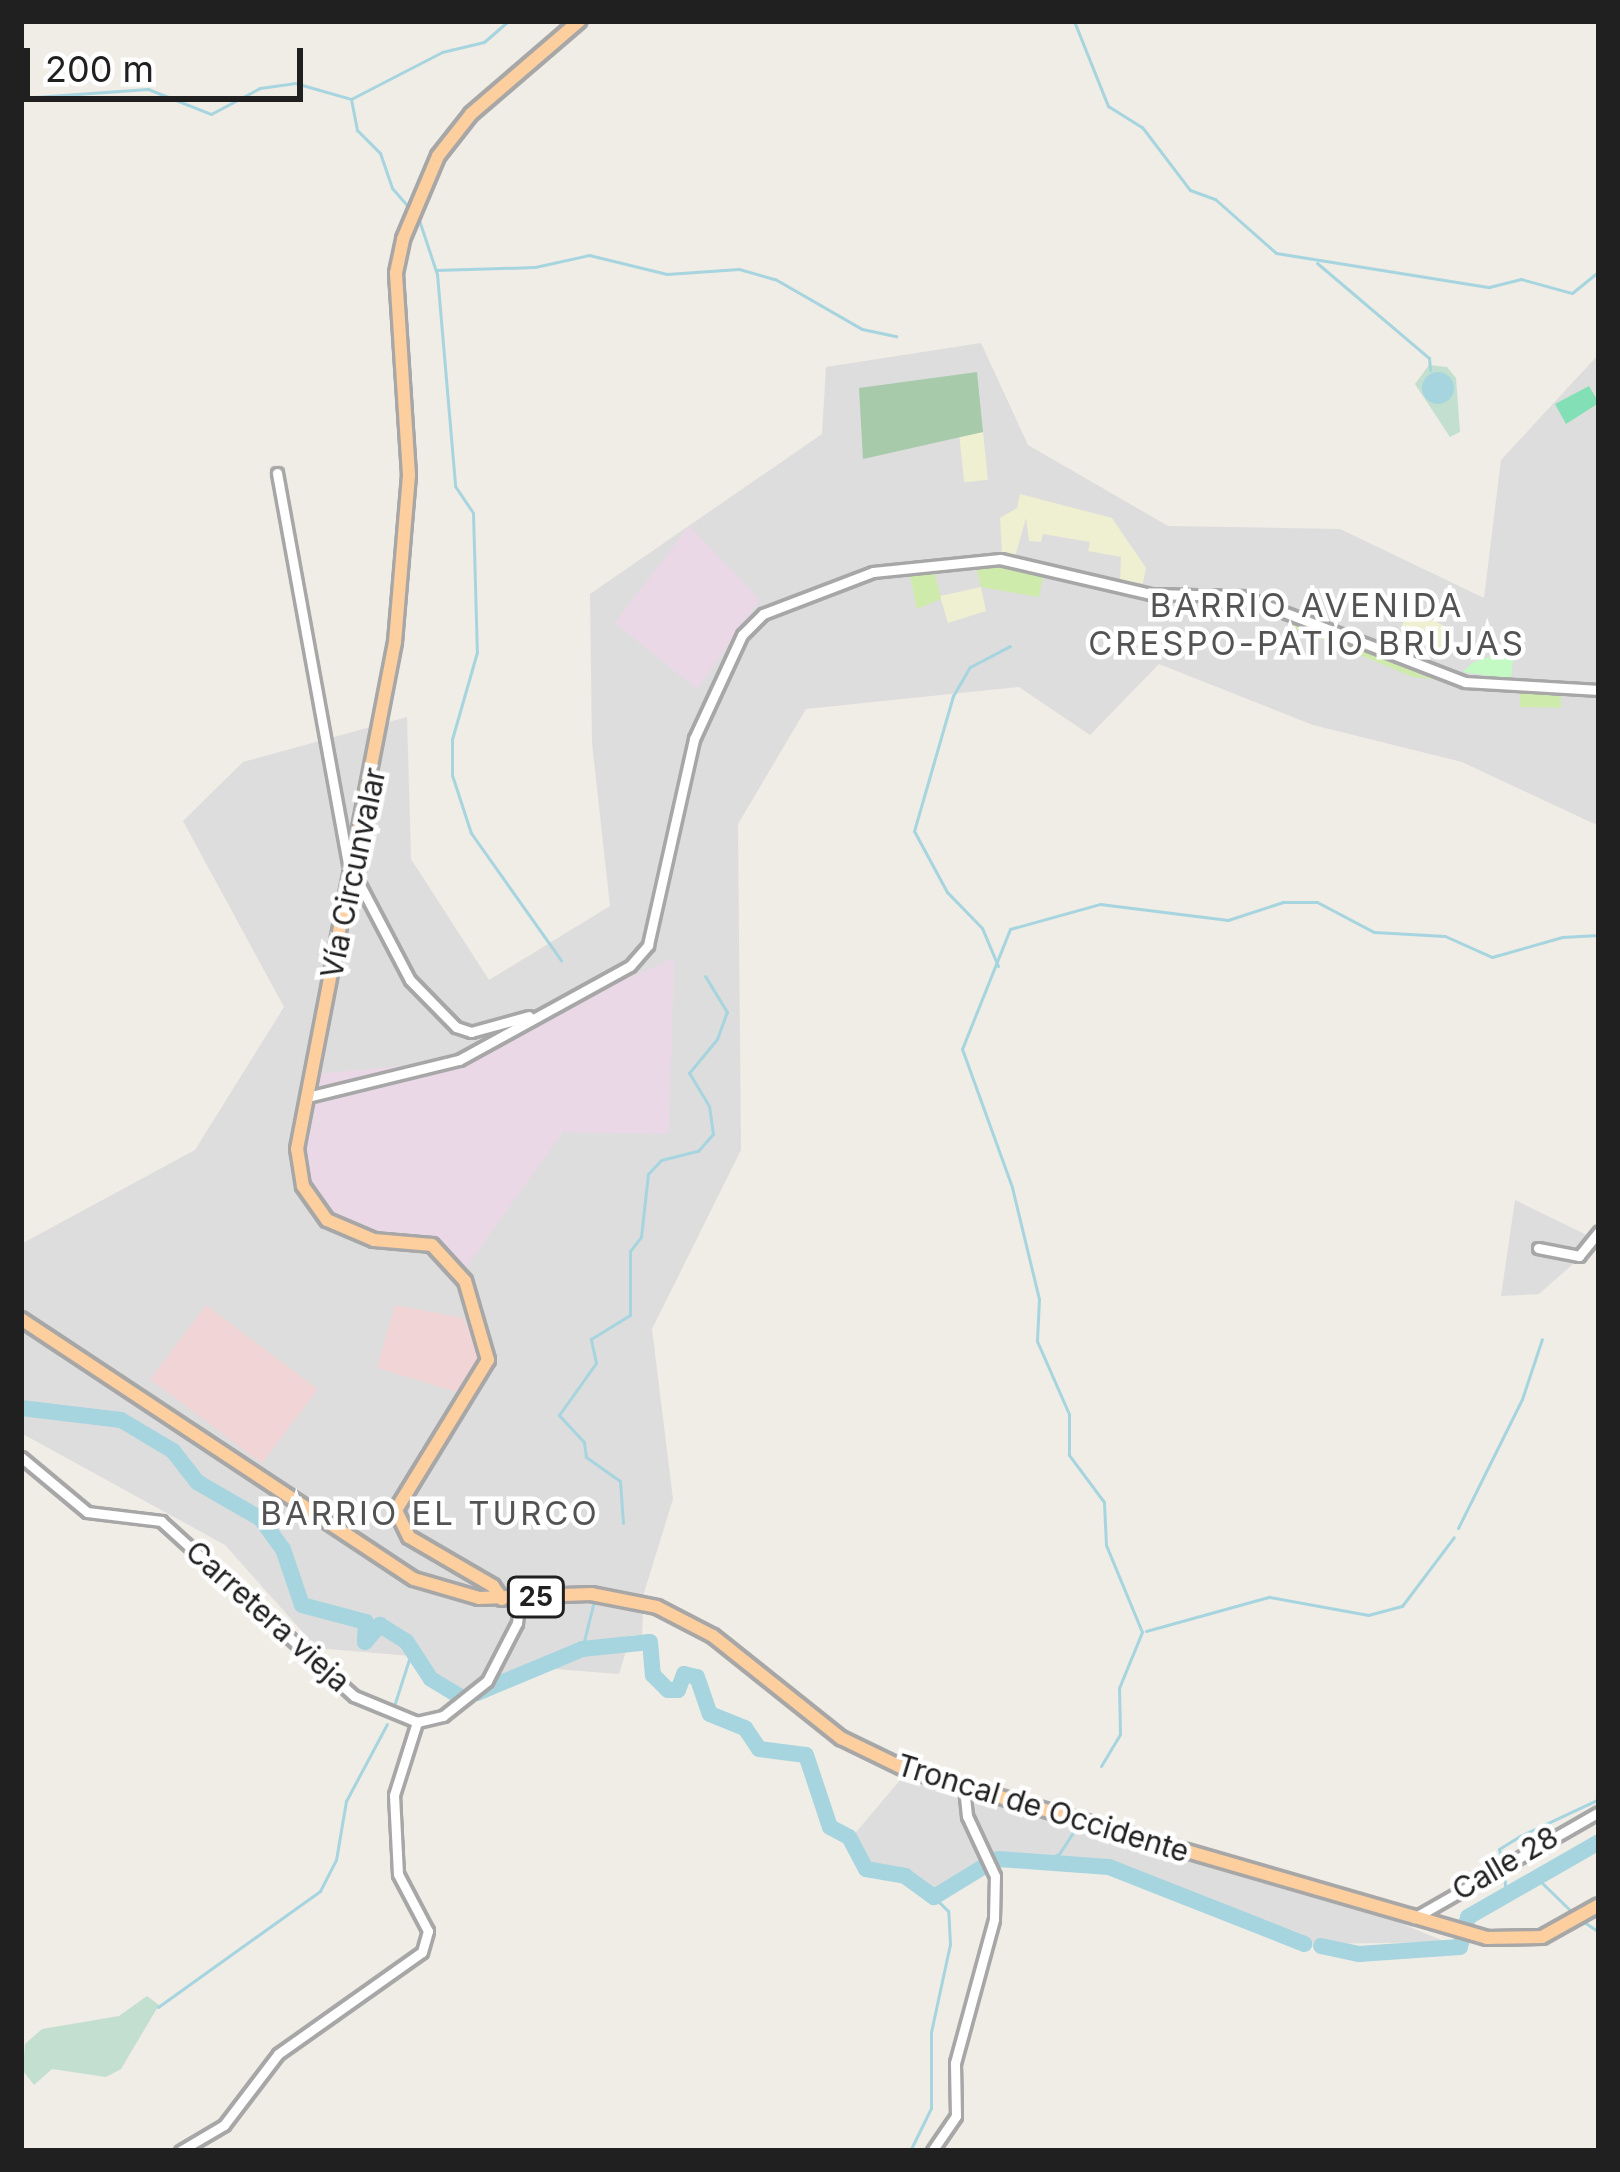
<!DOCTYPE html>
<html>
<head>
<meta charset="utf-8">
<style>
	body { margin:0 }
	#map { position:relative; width:1620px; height:2172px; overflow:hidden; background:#f0ece6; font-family:Inter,sans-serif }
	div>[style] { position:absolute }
	.residential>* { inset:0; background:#dedddd }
	.commercial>* { inset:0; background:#f1d5d6; transform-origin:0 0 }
	.industrial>* { inset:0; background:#ead8e7 }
	.farmland>* { inset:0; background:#efefd1; transform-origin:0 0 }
	.grass>* { inset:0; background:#cfebab; transform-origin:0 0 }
	.wetland>* { inset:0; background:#c3dfd0 }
	.cemetery>* { inset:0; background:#a7caaa }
	.park>* { inset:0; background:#c3fac4 }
	.pitch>* { inset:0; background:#83e0b6 }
	.water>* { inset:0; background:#a6d5df }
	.round { border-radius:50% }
	.stream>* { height:3px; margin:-1.5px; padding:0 1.5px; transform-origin:1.5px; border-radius:1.5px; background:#a6d5df }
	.river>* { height:16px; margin:-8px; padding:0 8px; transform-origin:8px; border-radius:8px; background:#a6d5df }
	.roads { filter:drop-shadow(3px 0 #a7a7a7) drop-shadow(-3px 0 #a7a7a7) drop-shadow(0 3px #a7a7a7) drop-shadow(0 -3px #a7a7a7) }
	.minor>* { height:9px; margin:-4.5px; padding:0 4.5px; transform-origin:4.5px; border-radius:4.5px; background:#fff }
	.major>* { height:12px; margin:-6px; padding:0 6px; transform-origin:6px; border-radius:6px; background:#fdce9e }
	span { translate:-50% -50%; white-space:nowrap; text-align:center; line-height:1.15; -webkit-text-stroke:9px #fff; paint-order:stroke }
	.shield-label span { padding:3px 9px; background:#fff; border:3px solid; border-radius:9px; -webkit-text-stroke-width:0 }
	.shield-label { font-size:27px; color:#202020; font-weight:700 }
	.street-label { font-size:30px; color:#202020 }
	.neighbourhood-label { font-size:33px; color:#535353; letter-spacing:3px }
	.frame { position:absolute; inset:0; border:24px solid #202020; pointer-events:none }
	.scale { position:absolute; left:24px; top:48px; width:279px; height:54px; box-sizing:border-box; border:6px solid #202020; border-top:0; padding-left:15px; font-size:36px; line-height:42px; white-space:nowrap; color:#202020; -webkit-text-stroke:9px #fff; paint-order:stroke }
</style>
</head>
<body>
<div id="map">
	<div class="residential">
		<div style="clip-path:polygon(981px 343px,1028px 445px,1168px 526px,1340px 529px,1484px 598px,1501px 460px,1599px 354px,1599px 826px,1462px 762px,1313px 725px,1159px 664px,1090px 735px,1019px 687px,806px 709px,738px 824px,741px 1150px,652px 1329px,673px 1499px,644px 1593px,642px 1635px,631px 1635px,619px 1674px,530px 1667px,477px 1693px,441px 1686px,410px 1656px,317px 1648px,225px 1545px,21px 1433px,21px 1244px,195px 1150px,284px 1007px,183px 821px,243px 762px,407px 717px,411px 859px,489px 980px,610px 906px,592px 743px,590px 594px,822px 434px,826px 367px)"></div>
		<div style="clip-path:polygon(1515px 1200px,1599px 1241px,1539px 1294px,1501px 1296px)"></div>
		<div style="clip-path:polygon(906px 1773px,1342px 1899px,1446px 1942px,1317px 1944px,1107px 1870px,999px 1859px,935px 1893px,906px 1873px,880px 1872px,852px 1837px)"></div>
	</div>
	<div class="commercial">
		<div style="left:206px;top:1305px;width:140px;height:93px;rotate:37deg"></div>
		<div style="clip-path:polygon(395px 1305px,463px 1318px,485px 1360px,461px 1393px,377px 1368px)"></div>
	</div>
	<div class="industrial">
		<div style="clip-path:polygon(689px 526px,760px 600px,697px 689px,615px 623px)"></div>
		<div style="clip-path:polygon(674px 958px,669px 1134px,563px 1132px,460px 1276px,448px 1250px,418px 1236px,373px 1242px,335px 1228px,308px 1195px,300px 1165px,306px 1075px,435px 1063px)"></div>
	</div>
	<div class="farmland">
		<div style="left:983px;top:432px;width:48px;height:24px;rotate:84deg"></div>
		<div style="clip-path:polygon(1020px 494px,1112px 518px,1146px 568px,1143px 583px,1120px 582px,1121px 557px,1088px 551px,1090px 542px,1043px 534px,1041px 542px,1029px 541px,1026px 518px,1015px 557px,1002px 553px,1000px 518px,1017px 508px)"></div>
		<div style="clip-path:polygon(981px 587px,986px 611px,948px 623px,940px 596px)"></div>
		<div style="clip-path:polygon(1411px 609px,1450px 629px,1440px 653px,1400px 629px)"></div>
	</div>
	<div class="grass">
		<div style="clip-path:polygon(976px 565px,1044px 571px,1039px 597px,981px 587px)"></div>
		<div style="clip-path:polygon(934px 570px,941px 599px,917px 609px,909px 571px)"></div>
		<div style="clip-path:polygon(1297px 625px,1378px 655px,1424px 676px,1440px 680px,1413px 677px,1290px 626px)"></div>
		<div style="left:1520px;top:692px;width:41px;height:15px;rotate:1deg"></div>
	</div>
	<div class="wetland">
		<div style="clip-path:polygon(1429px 365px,1447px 367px,1456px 378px,1460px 432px,1450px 437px,1415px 384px)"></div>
		<div style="clip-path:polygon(147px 1996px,159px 2005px,121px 2069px,106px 2077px,52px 2069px,34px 2085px,23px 2071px,25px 2044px,42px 2029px,119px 2016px)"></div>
	</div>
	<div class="cemetery">
		<div style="clip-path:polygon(977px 372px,983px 432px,863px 459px,859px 388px)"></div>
	</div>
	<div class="park">
		<div style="clip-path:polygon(1514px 648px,1511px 679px,1463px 672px,1472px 663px)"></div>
	</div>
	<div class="pitch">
		<div style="clip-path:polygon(1589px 386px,1599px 403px,1566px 424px,1555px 404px)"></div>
	</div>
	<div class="water">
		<div class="round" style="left:1422px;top:372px;width:32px;height:32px"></div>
	</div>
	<div class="stream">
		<div style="left:1074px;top:21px;width:92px;rotate:68.2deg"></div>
		<div style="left:1108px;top:106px;width:40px;rotate:32deg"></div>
		<div style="left:1142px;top:127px;width:79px;rotate:52.7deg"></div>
		<div style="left:1190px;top:190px;width:27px;rotate:20deg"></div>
		<div style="left:1215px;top:199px;width:81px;rotate:41.5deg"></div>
		<div style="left:1276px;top:253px;width:216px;rotate:9.1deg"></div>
		<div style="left:1489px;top:287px;width:33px;rotate:-14deg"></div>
		<div style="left:1521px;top:279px;width:53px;rotate:15.4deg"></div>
		<div style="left:1572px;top:293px;width:35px;rotate:-39deg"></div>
		<div style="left:21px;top:98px;width:127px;rotate:-4.1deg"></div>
		<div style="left:148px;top:89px;width:68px;rotate:21.6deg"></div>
		<div style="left:211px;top:114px;width:55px;rotate:-28deg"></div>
		<div style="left:260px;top:88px;width:35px;rotate:-8deg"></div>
		<div style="left:295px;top:83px;width:58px;rotate:15.9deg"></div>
		<div style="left:351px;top:99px;width:102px;rotate:-27.3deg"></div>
		<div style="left:442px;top:52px;width:43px;rotate:-13.4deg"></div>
		<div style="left:484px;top:42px;width:32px;rotate:-41deg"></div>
		<div style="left:351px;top:99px;width:32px;rotate:79deg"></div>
		<div style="left:357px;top:130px;width:33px;rotate:45deg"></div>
		<div style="left:380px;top:153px;width:37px;rotate:71deg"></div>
		<div style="left:392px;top:188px;width:29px;rotate:49deg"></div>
		<div style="left:418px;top:217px;width:60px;rotate:71.6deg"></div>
		<div style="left:437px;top:274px;width:213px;rotate:85.1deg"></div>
		<div style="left:455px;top:486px;width:32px;rotate:56deg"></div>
		<div style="left:473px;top:513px;width:139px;rotate:88.4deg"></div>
		<div style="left:477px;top:652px;width:91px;rotate:106deg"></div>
		<div style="left:452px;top:739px;width:36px;rotate:90deg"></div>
		<div style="left:452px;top:775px;width:61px;rotate:71.9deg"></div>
		<div style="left:471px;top:833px;width:156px;rotate:54.7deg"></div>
		<div style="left:1317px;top:263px;width:147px;rotate:40.3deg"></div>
		<div style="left:1429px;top:358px;width:12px;rotate:85deg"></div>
		<div style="left:436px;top:270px;width:99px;rotate:-1.7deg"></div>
		<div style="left:535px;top:267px;width:55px;rotate:-12.5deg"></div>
		<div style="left:589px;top:255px;width:80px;rotate:13.7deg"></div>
		<div style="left:667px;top:274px;width:72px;rotate:-4deg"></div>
		<div style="left:739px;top:269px;width:37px;rotate:16deg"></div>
		<div style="left:775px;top:279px;width:100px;rotate:29.9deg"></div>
		<div style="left:862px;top:329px;width:35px;rotate:12deg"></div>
		<div style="left:998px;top:966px;width:41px;rotate:-112.8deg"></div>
		<div style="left:982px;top:928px;width:50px;rotate:-134.2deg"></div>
		<div style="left:947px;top:892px;width:69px;rotate:-118.4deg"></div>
		<div style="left:914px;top:831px;width:141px;rotate:-73.9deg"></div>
		<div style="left:953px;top:696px;width:34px;rotate:-60deg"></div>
		<div style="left:970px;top:667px;width:45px;rotate:-27.7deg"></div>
		<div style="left:623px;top:1523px;width:42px;rotate:-94.1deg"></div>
		<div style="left:620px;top:1481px;width:42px;rotate:-144.8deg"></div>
		<div style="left:586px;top:1457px;width:15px;rotate:-98deg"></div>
		<div style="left:584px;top:1442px;width:37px;rotate:-133deg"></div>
		<div style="left:559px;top:1415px;width:64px;rotate:-54.6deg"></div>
		<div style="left:596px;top:1363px;width:25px;rotate:-102deg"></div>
		<div style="left:591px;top:1339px;width:46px;rotate:-31.6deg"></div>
		<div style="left:630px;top:1315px;width:64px;rotate:-90deg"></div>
		<div style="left:630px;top:1251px;width:18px;rotate:-52deg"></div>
		<div style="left:641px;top:1237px;width:63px;rotate:-83.7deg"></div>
		<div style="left:648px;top:1174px;width:19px;rotate:-47deg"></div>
		<div style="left:661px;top:1160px;width:38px;rotate:-14deg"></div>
		<div style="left:698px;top:1151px;width:23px;rotate:-49deg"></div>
		<div style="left:713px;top:1134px;width:28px;rotate:-98deg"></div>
		<div style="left:709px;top:1106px;width:39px;rotate:-121deg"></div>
		<div style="left:689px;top:1073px;width:44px;rotate:-50.5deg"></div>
		<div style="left:717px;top:1039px;width:29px;rotate:-70deg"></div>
		<div style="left:727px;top:1012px;width:42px;rotate:-121.4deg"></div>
		<div style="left:1458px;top:1528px;width:144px;rotate:-63.6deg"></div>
		<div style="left:1522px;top:1399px;width:63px;rotate:-71.6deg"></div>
		<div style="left:1146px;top:1631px;width:128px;rotate:-15.5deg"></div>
		<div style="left:1269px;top:1597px;width:101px;rotate:10.3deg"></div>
		<div style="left:1368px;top:1615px;width:35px;rotate:-15deg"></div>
		<div style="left:1402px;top:1606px;width:86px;rotate:-53deg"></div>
		<div style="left:582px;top:1649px;width:49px;rotate:-76deg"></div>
		<div style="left:393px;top:1709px;width:62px;rotate:-72.1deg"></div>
		<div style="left:1101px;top:1766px;width:37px;rotate:-59deg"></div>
		<div style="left:1120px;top:1734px;width:46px;rotate:-91.2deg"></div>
		<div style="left:1119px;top:1688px;width:61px;rotate:-67.7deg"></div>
		<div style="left:1142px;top:1632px;width:94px;rotate:-112.5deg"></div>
		<div style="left:1106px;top:1545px;width:43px;rotate:-92.7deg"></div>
		<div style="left:1104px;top:1502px;width:59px;rotate:-126.7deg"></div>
		<div style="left:1069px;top:1455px;width:41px;rotate:-90deg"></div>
		<div style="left:1069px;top:1414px;width:80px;rotate:-113.7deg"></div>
		<div style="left:1037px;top:1341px;width:42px;rotate:-87.3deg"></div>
		<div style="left:1039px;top:1299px;width:115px;rotate:-103.6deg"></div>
		<div style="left:1012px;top:1187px;width:147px;rotate:-109.9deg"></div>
		<div style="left:962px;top:1049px;width:129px;rotate:-68.2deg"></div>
		<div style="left:1010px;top:929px;width:93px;rotate:-15.5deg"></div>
		<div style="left:1100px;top:904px;width:129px;rotate:7.1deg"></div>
		<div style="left:1228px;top:920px;width:58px;rotate:-18.1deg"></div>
		<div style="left:1283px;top:902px;width:34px"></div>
		<div style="left:1317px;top:902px;width:64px;rotate:27.8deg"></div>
		<div style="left:1374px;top:932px;width:71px;rotate:3.2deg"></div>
		<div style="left:1445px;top:936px;width:51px;rotate:24.1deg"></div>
		<div style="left:1492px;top:957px;width:73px;rotate:-15.9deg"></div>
		<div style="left:1562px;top:937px;width:37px;rotate:-3deg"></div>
		<div style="left:1502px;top:1862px;width:13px;rotate:-103deg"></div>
		<div style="left:1499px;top:1849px;width:25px;rotate:-32deg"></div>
		<div style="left:1520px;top:1836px;width:87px;rotate:-25.1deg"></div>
		<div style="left:1033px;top:1866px;width:29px;rotate:-25deg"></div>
		<div style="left:1059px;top:1854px;width:33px;rotate:-57deg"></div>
		<div style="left:1504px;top:1871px;width:27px;rotate:86deg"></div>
		<div style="left:1540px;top:1881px;width:47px;rotate:44.1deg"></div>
		<div style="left:1581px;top:1920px;width:22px;rotate:34deg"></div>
		<div style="left:158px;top:2007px;width:199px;rotate:-35.6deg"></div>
		<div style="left:320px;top:1891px;width:35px;rotate:-63deg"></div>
		<div style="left:336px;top:1860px;width:60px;rotate:-80.4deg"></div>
		<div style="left:346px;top:1801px;width:87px;rotate:-62deg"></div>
		<div style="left:910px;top:2151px;width:48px;rotate:-64deg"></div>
		<div style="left:931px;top:2108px;width:76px;rotate:-90deg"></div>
		<div style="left:931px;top:2032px;width:90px;rotate:-77.8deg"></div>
		<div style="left:950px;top:1944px;width:33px;rotate:-93deg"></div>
		<div style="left:948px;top:1911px;width:20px;rotate:-135deg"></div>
	</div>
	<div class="river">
		<div style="left:21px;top:1408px;width:101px;rotate:6.8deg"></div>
		<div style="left:121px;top:1420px;width:61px;rotate:30.8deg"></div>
		<div style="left:173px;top:1451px;width:39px;rotate:52deg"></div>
		<div style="left:197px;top:1482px;width:74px;rotate:30deg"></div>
		<div style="left:261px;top:1519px;width:37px;rotate:54deg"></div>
		<div style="left:283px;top:1549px;width:59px;rotate:71.3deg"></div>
		<div style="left:302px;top:1605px;width:66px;rotate:14.9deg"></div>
		<div style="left:366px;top:1622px;width:20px;rotate:93deg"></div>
		<div style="left:365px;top:1642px;width:23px;rotate:-49deg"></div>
		<div style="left:380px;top:1625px;width:31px;rotate:32deg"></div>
		<div style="left:406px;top:1641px;width:45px;rotate:56.7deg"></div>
		<div style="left:431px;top:1679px;width:35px;rotate:31deg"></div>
		<div style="left:477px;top:1693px;width:114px;rotate:-22.7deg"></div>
		<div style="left:582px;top:1649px;width:68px;rotate:-5.9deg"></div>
		<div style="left:650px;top:1642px;width:33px;rotate:85deg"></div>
		<div style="left:653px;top:1675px;width:21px;rotate:45deg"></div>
		<div style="left:668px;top:1690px;width:10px"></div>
		<div style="left:678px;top:1690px;width:17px;rotate:-69deg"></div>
		<div style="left:684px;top:1674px;width:13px;rotate:13deg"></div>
		<div style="left:697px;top:1677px;width:39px;rotate:71deg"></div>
		<div style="left:710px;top:1714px;width:38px;rotate:22deg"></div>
		<div style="left:745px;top:1728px;width:25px;rotate:56deg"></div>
		<div style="left:759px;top:1749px;width:47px;rotate:7.3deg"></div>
		<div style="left:806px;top:1755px;width:76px;rotate:71.6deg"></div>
		<div style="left:830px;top:1827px;width:21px;rotate:28deg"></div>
		<div style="left:849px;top:1837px;width:36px;rotate:62deg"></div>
		<div style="left:866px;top:1869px;width:40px;rotate:10deg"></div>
		<div style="left:905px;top:1876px;width:36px;rotate:36deg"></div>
		<div style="left:934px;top:1897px;width:57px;rotate:-31.5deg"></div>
		<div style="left:998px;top:1859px;width:111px;rotate:4.1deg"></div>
		<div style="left:1109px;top:1867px;width:210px;rotate:21.5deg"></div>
		<div style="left:1321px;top:1946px;width:39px;rotate:12deg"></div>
		<div style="left:1359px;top:1954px;width:101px;rotate:-4deg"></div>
		<div style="left:1460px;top:1947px;width:31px;rotate:-75deg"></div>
		<div style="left:1468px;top:1917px;width:151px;rotate:-29.8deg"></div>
	</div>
	<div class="roads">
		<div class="minor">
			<div style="left:277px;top:473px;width:395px;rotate:79.7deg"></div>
			<div style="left:348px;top:862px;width:133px;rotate:62.3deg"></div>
			<div style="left:410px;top:980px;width:66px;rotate:45.6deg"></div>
			<div style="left:456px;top:1027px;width:16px;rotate:18deg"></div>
			<div style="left:471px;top:1032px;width:60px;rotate:-15.4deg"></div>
			<div style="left:307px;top:1097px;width:156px;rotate:-13.7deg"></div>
			<div style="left:459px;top:1060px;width:195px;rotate:-28.8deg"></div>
			<div style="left:630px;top:966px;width:28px;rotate:-49deg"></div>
			<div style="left:648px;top:945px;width:211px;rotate:-77.4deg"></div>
			<div style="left:694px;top:739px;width:115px;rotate:-65.2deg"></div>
			<div style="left:742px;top:635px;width:30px;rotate:-45deg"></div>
			<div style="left:763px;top:614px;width:118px;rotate:-20.9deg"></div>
			<div style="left:873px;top:572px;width:128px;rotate:-5.8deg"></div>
			<div style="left:1000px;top:559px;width:154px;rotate:13.1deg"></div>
			<div style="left:1150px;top:594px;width:92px;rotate:1.2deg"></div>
			<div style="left:1242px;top:596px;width:239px;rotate:21.1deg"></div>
			<div style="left:1465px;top:682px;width:134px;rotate:3.4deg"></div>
			<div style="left:1538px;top:1248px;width:42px;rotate:11deg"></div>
			<div style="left:1579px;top:1256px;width:32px;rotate:-51deg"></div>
			<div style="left:21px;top:1457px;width:86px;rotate:39.8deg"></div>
			<div style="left:87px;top:1512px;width:75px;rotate:6.9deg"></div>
			<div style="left:161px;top:1521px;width:261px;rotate:42.2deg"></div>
			<div style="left:354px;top:1696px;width:68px;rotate:22.4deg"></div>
			<div style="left:417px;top:1722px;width:27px;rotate:-13deg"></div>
			<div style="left:443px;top:1716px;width:56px;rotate:-38.5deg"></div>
			<div style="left:487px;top:1681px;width:65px;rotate:-62.7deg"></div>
			<div style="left:517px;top:1623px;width:25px;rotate:-83deg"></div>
			<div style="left:1414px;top:1918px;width:213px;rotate:-29.8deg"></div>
			<div style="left:180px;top:2151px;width:51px;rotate:-30.6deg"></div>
			<div style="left:224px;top:2125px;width:89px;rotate:-52.7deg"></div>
			<div style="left:278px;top:2054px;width:176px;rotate:-35.3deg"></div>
			<div style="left:422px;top:1952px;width:22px;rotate:-74deg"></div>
			<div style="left:428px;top:1931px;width:64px;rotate:-117.8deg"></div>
			<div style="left:398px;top:1874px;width:79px;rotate:-92.9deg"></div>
			<div style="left:394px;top:1795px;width:77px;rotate:-72.5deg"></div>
			<div style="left:932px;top:2151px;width:42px;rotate:-55.6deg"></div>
			<div style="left:956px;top:2116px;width:53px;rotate:-91.1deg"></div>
			<div style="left:955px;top:2063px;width:149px;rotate:-74.8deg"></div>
			<div style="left:994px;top:1919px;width:43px;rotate:-88.7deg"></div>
			<div style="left:995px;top:1876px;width:66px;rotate:-115deg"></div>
			<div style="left:967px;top:1816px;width:28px;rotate:-96deg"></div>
		</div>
		<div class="major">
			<div style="left:21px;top:1319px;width:471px;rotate:33.5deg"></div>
			<div style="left:414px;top:1579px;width:68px;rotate:16.3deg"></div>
			<div style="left:479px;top:1598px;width:112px;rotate:-2deg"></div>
			<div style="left:591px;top:1594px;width:67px;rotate:11.1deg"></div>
			<div style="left:657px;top:1607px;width:63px;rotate:27.4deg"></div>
			<div style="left:713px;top:1636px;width:164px;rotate:38.6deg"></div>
			<div style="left:841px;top:1738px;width:73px;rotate:25.9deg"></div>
			<div style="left:907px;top:1770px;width:604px;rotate:16.15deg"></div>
			<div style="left:1487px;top:1938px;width:55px;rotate:-1deg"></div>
			<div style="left:1542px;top:1937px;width:65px;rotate:-29.3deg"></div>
			<div style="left:502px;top:1599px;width:16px;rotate:-125deg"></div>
			<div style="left:493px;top:1586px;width:97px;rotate:-149.7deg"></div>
			<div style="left:409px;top:1537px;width:30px;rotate:-116deg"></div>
			<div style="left:396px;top:1510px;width:176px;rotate:-58.5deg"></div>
			<div style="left:488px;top:1360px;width:82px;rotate:-106.2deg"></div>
			<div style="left:465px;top:1281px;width:49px;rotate:-132.5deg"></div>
			<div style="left:432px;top:1245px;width:58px;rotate:-175.1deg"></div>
			<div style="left:374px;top:1240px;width:51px;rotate:-156.9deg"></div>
			<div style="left:327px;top:1220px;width:42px;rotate:-125.2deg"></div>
			<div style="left:303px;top:1186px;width:37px;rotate:-99deg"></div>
			<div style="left:297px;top:1149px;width:516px;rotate:-79.06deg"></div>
			<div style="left:395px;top:642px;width:168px;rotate:-85.2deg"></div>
			<div style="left:409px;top:475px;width:202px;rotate:-93.7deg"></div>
			<div style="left:396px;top:273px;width:35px;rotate:-78deg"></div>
			<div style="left:403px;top:239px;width:90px;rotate:-67.1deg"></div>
			<div style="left:438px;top:156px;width:53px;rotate:-51.8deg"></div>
			<div style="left:471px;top:114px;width:143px;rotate:-40.7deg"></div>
		</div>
	</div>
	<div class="shield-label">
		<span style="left:536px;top:1597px">25</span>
	</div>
	<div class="street-label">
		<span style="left:353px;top:873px;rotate:-78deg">Vía Circunvalar</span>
		<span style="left:268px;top:1616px;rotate:42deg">Carretera vieja</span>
		<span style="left:1043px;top:1808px;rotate:17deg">Troncal de Occidente</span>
		<span style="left:1505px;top:1863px;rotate:-30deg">Calle 28</span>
	</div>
	<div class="neighbourhood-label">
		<span style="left:1307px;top:625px">BARRIO AVENIDA<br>CRESPO-PATIO BRUJAS</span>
		<span style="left:430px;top:1514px">BARRIO EL TURCO</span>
	</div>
	<div class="frame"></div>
	<div class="scale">200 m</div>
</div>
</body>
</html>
